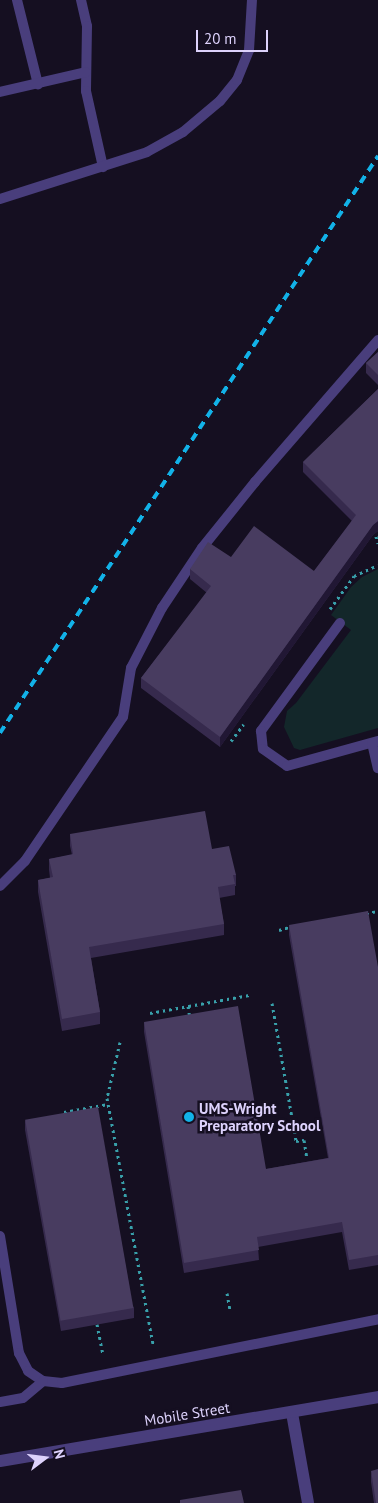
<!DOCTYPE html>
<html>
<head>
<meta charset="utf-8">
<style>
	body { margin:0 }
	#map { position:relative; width:378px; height:1503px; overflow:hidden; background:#150f21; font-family:"PT Sans",sans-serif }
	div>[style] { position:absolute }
	.green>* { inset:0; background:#13272a }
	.path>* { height:3px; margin-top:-1.5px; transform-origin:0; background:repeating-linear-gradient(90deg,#38a0aa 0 2.5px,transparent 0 6.5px) }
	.service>* { height:10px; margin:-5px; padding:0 5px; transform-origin:5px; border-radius:5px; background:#493e7c }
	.minor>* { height:12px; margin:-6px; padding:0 6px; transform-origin:6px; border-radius:6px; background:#493e7c }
	.tertiary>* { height:12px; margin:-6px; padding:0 6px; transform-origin:6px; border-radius:6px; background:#493e7c }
	.rail>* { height:4px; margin-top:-2px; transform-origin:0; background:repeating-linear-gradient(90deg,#12b2e8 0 8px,transparent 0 14px) }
	.wall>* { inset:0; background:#362a4d }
	.shaded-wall>* { inset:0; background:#211734 }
	.building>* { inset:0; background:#483c60; transform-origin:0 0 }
	.dots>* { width:14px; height:14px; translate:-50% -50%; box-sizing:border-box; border:2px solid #150f21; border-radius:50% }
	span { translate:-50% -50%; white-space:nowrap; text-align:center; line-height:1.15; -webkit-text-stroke:5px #150f21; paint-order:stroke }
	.poi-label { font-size:15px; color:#ddd2fc; font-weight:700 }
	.left { translate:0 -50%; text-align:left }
	.street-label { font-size:15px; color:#ddd2fc }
	.north { position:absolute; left:20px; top:1433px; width:50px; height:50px; -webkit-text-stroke:4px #150f21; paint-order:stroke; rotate:75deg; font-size:14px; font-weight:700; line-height:20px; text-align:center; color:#ddd2fc }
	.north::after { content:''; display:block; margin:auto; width:18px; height:22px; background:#ddd2fc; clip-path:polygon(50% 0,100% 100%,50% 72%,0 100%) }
	.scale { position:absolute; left:196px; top:30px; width:72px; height:22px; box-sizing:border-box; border:2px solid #ddd2fc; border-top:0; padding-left:6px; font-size:15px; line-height:18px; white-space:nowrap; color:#ddd2fc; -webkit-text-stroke:4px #150f21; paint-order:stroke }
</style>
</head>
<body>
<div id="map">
	<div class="green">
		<div style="clip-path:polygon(378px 569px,378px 728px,300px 750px,294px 748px,284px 727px,287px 711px,296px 703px,351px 630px,331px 615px,351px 587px,362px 577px)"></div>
	</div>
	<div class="path">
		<div style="left:374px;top:530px;width:14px;rotate:73deg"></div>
		<div style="left:330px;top:609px;width:41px;rotate:-54deg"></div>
		<div style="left:354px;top:576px;width:26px;rotate:-25deg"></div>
		<div style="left:231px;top:741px;width:21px;rotate:-53deg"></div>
		<div style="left:366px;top:913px;width:12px;rotate:-9deg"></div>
		<div style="left:279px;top:930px;width:15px;rotate:-16deg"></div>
		<div style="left:272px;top:1003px;width:140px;rotate:80.1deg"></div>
		<div style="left:296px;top:1141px;width:8px;rotate:-7deg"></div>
		<div style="left:304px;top:1140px;width:19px;rotate:81deg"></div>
		<div style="left:188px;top:1006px;width:12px;rotate:81deg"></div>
		<div style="left:150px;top:1013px;width:101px;rotate:-10.3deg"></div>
		<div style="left:120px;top:1042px;width:57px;rotate:103.1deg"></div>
		<div style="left:107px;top:1098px;width:250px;rotate:79.4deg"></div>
		<div style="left:65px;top:1115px;width:3px;rotate:-108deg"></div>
		<div style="left:64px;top:1112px;width:45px;rotate:-10.3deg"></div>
		<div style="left:227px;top:1293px;width:17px;rotate:80deg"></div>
		<div style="left:97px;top:1324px;width:32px;rotate:79deg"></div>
	</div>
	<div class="service">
		<div style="left:17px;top:0;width:87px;rotate:76deg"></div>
		<div style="left:81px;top:0;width:27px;rotate:77deg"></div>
		<div style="left:87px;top:26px;width:65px;rotate:90.9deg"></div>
		<div style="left:86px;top:91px;width:78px;rotate:77.4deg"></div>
		<div style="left:0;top:92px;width:88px;rotate:-13.1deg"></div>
		<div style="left:0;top:199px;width:154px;rotate:-17.7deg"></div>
		<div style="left:147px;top:152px;width:41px;rotate:-29.1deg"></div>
		<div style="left:183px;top:132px;width:48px;rotate:-40deg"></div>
		<div style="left:220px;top:101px;width:27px;rotate:-51deg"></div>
		<div style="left:237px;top:80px;width:32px;rotate:-68deg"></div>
		<div style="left:249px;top:50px;width:50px;rotate:-86.6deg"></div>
		<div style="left:340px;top:623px;width:134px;rotate:126.2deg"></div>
		<div style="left:261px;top:731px;width:18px;rotate:84deg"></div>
		<div style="left:263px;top:749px;width:29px;rotate:35deg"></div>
		<div style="left:287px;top:766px;width:94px;rotate:-15.4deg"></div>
		<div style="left:372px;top:743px;width:26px;rotate:77deg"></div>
		<div style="left:0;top:886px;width:35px;rotate:-45deg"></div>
		<div style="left:25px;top:861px;width:174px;rotate:-55.8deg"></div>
		<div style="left:123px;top:717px;width:50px;rotate:-80.7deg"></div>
		<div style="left:131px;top:668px;width:68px;rotate:-62.7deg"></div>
		<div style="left:162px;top:608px;width:72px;rotate:-56.3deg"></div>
		<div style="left:202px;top:548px;width:85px;rotate:-51.2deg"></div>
		<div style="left:255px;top:482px;width:188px;rotate:-49.1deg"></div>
		<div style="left:0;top:1236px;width:119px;rotate:80.8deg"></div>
		<div style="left:19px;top:1353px;width:20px;rotate:63deg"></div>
		<div style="left:28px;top:1371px;width:18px;rotate:34deg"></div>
		<div style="left:43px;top:1381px;width:19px;rotate:6deg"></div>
		<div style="left:62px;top:1383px;width:322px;rotate:-11.4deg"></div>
		<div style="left:0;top:1402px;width:23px;rotate:-10deg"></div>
		<div style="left:23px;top:1398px;width:26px;rotate:-40deg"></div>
	</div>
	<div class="minor">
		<div style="left:292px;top:1413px;width:91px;rotate:79.9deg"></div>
	</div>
	<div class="tertiary">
		<div style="left:0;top:1461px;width:383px;rotate:-9.6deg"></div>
	</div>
	<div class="rail">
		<div style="left:0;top:733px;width:690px;rotate:-56.77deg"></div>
	</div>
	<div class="wall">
		<div style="clip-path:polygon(378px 352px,378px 385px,366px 373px,366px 363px)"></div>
		<div style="clip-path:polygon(378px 389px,378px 531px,373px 535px,220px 747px,141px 688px,141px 678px,207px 593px,190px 579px,190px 569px,231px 557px,314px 571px,352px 521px,303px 472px,303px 462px)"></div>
		<div style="clip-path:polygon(70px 834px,212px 849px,236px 875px,236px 886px,235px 886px,235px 895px,219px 898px,224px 924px,224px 935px,91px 958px,100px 1012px,100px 1024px,62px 1031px,38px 892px,38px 880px,50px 878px,49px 870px,49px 859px,72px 855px,70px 846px)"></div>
		<div style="clip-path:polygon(289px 925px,378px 967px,378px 1265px,349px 1270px,342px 1232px,258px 1247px,259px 1260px,184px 1273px,144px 1032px,144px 1022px,266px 1169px,328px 1158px,289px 935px)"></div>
		<div style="clip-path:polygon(25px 1120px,134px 1308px,134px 1318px,61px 1331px,25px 1130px)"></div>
		<div style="clip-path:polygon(371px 1471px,378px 1503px,374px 1503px,371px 1482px)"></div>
	</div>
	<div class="shaded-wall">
		<div style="clip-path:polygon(378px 521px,378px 531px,373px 535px,220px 747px,220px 737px,373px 525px)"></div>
	</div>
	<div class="building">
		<div style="clip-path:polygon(378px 352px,378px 375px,366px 363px)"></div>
		<div style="clip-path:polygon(378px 389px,378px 521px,373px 525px,220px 737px,141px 678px,211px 586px,190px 569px,208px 542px,231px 557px,254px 526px,314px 571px,356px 515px,303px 462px)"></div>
		<div style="clip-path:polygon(205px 811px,212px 849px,229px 846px,236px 875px,233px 875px,235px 884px,218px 887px,224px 924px,89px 947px,100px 1012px,62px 1019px,38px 880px,53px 877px,49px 859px,73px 854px,70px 834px)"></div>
		<div style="clip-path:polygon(368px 911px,378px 967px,378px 1255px,349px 1260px,342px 1222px,257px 1237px,259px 1250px,184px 1263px,144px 1022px,238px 1006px,266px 1169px,329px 1158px,289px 925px)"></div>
		<div style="left:98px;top:1107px;width:204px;height:74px;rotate:80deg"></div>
		<div style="clip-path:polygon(378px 1469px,378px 1503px,376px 1503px,371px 1471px)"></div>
		<div style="clip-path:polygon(241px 1490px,244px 1503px,180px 1503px,180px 1500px)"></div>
	</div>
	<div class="dots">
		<div style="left:189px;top:1117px;background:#12b2e8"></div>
	</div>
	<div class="poi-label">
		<span class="left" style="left:199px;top:1117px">UMS-Wright<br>Preparatory School</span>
	</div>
	<div class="street-label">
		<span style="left:187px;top:1414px;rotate:-9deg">Mobile Street</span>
	</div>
	<div class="north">N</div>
	<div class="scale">20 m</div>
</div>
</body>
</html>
